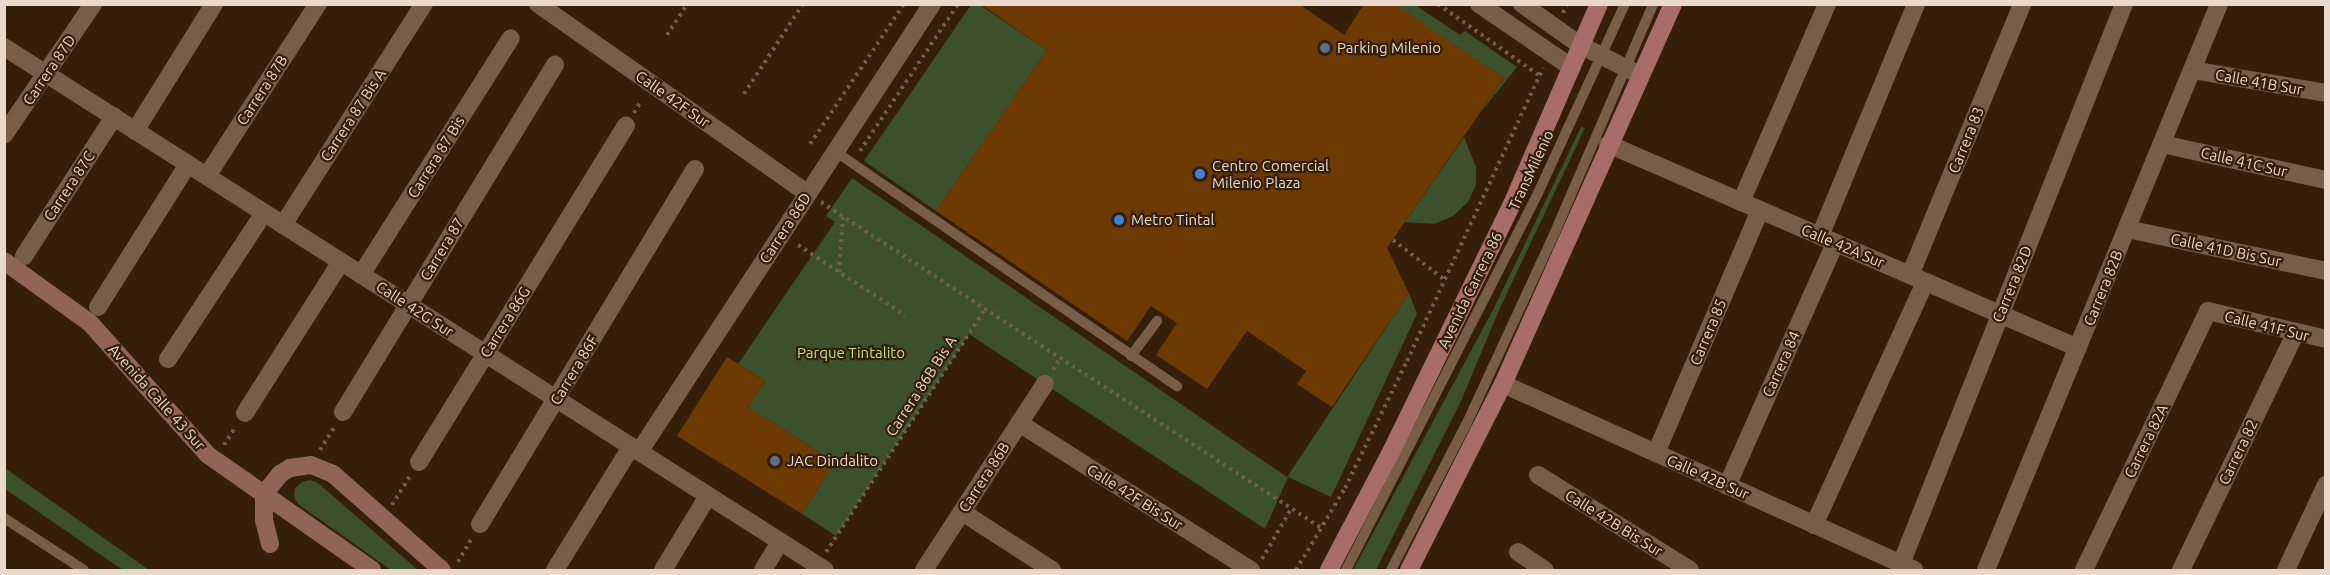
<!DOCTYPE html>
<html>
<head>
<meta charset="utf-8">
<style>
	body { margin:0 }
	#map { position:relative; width:2330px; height:575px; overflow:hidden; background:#351e0a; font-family:Ubuntu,sans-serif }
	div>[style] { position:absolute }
	.green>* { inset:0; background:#3c502b }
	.building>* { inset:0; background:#6d3a03 }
	.path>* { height:4px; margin-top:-2px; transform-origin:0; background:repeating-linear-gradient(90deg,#725d4c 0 3px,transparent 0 7.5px) }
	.service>* { height:10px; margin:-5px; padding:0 5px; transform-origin:5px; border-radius:5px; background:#785d48 }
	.minor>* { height:18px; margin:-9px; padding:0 9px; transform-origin:9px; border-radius:9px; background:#785d48 }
	.tertiary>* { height:18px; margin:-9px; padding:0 9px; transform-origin:9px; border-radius:9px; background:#785d48 }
	.secondary>* { height:18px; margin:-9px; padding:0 9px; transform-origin:9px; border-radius:9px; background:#906459 }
	.primary>* { height:18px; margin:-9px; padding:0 9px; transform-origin:9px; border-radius:9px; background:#a86c6a }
	.dots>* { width:16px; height:16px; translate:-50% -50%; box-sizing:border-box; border:3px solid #351e0a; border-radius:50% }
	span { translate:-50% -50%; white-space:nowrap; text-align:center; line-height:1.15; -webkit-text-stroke:4.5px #351e0a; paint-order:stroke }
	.poi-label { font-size:15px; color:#e9d9cd }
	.left { translate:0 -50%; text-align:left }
	.street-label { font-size:15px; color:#e9d9cd }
	.park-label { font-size:15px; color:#b3e28c }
	.frame { position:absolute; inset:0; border:6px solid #e9d9cd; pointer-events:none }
</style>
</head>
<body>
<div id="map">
	<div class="green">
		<div style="clip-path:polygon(971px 5px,980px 5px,1047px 50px,936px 211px,864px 161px)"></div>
		<div style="clip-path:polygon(1395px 5px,1415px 5px,1460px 35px,1465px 31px,1517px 67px,1481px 112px,1504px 78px)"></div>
		<div style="clip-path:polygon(1581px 127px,1585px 128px,1499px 310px,1461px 401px,1376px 570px,1353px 570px,1494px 308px)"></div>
		<div style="clip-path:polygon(1464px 137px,1476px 167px,1476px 185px,1468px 202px,1453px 216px,1434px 224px,1405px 222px)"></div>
		<div style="clip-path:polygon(852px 178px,1287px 477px,1409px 293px,1417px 314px,1331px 497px,1288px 477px,1265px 529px,969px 334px,836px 536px,802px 514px,835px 462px,748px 407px,765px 381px,738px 364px,835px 222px,826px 216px)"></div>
		<div style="clip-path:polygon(5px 468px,26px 483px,149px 570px,123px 570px,5px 489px)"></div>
		<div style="clip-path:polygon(310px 480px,318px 483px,418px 570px,391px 570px,298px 504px,294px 497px,295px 488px,302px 482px)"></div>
	</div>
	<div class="building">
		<div style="clip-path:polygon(980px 4px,1299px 4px,1344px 35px,1364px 4px,1395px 4px,1504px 78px,1387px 248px,1409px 293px,1332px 407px,1297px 384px,1306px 371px,1247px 331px,1207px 389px,1156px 355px,1177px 323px,1151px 306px,1127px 341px,936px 211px,1047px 50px)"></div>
		<div style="clip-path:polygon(727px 357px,765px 381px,748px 407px,835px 462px,802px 514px,677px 436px)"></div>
	</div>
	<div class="path">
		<div style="left:1438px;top:4px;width:125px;rotate:35.2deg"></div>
		<div style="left:1563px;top:13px;width:10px;rotate:-66deg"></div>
		<div style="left:667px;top:35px;width:37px;rotate:-57deg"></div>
		<div style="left:744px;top:94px;width:108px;rotate:-56.8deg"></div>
		<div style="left:634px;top:113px;width:12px;rotate:-59deg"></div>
		<div style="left:810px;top:144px;width:169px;rotate:-56.1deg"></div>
		<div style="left:860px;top:151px;width:177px;rotate:-56.3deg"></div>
		<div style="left:821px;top:202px;width:596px;rotate:33.08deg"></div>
		<div style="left:1393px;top:240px;width:66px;rotate:37.6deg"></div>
		<div style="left:798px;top:245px;width:128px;rotate:33.2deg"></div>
		<div style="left:839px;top:272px;width:56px;rotate:-85.9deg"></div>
		<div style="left:1053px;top:370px;width:14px;rotate:-60deg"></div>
		<div style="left:224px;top:445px;width:22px;rotate:-58deg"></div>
		<div style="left:320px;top:450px;width:28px;rotate:-58deg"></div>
		<div style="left:392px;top:505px;width:34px;rotate:-58deg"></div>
		<div style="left:826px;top:552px;width:290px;rotate:-56.8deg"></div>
		<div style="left:1262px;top:559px;width:58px;rotate:-59.9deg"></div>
		<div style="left:458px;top:562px;width:28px;rotate:-60deg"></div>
		<div style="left:1296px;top:570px;width:96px;rotate:-59.1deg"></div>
		<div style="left:1345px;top:488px;width:141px;rotate:-64deg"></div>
		<div style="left:1407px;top:361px;width:323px;rotate:-65.1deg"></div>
	</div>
	<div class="service">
		<div style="left:836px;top:152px;width:414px;rotate:34.5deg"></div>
		<div style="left:1131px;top:356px;width:44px;rotate:-53.4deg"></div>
		<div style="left:4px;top:518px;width:95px;rotate:33deg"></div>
		<div style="left:1346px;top:570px;width:423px;rotate:-63deg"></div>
		<div style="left:1538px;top:193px;width:208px;rotate:-65.3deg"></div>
		<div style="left:1391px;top:570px;width:163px;rotate:-62.7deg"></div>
		<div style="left:1466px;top:425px;width:213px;rotate:-65.2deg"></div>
		<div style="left:1555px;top:232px;width:248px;rotate:-66.7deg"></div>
	</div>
	<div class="minor">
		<div style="left:538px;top:4px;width:330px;rotate:35.1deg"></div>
		<div style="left:4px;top:47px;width:973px;rotate:32.5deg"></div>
		<div style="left:2192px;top:70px;width:136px;rotate:9.7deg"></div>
		<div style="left:135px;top:131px;width:150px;rotate:-58.1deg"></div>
		<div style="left:4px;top:135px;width:158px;rotate:-55.8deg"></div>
		<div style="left:1608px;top:144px;width:512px;rotate:23.46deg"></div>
		<div style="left:2162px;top:144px;width:168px;rotate:12.4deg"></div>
		<div style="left:207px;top:176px;width:205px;rotate:-57.2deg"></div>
		<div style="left:1741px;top:202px;width:216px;rotate:-66.5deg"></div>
		<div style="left:283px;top:225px;width:262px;rotate:-57.5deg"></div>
		<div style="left:2127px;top:229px;width:203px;rotate:11.9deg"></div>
		<div style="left:1820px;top:236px;width:251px;rotate:-67.5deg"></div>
		<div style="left:24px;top:256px;width:166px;rotate:-57.1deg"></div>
		<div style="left:361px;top:275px;width:280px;rotate:-57.7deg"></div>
		<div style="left:1910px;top:275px;width:293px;rotate:-67.5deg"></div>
		<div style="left:98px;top:307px;width:169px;rotate:-57.8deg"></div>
		<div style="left:168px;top:359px;width:175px;rotate:-56.7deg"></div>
		<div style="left:343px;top:412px;width:407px;rotate:-58.6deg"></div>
		<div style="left:245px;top:413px;width:179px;rotate:-57.6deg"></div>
		<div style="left:1019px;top:423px;width:275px;rotate:32.4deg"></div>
		<div style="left:639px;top:452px;width:535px;rotate:-56.81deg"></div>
		<div style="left:1656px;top:453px;width:264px;rotate:-66.8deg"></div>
		<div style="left:419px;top:462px;width:395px;rotate:-58.4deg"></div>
		<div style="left:1538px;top:475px;width:179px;rotate:32deg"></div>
		<div style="left:1727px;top:486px;width:266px;rotate:-66deg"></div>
		<div style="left:962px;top:512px;width:107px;rotate:32.8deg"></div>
		<div style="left:480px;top:524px;width:415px;rotate:-58.8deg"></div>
		<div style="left:1814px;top:525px;width:267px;rotate:-65.4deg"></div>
		<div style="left:1518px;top:552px;width:32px;rotate:34deg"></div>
		<div style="left:1901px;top:564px;width:603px;rotate:-68.29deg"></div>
		<div style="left:555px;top:570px;width:145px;rotate:-58.3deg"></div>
		<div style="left:663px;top:570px;width:87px;rotate:-58.7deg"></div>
		<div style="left:763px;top:570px;width:33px;rotate:-59deg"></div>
		<div style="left:924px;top:570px;width:222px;rotate:-57deg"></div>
		<div style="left:1986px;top:570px;width:612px;rotate:-67.62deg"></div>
		<div style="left:2084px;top:570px;width:287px;rotate:-64.4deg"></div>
		<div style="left:2208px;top:311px;width:121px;rotate:13.3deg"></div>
		<div style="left:2181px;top:570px;width:262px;rotate:-64.2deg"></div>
		<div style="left:2286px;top:570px;width:94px;rotate:-64.8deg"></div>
	</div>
	<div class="tertiary">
		<div style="left:1479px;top:4px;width:112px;rotate:34.4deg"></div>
		<div style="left:1522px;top:4px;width:71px;rotate:35.3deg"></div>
		<div style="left:1580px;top:45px;width:67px;rotate:26.6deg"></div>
		<div style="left:1503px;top:384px;width:451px;rotate:24.3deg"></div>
	</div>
	<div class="secondary">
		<div style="left:4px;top:261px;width:106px;rotate:35.8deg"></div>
		<div style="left:90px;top:323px;width:177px;rotate:48.2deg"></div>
		<div style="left:208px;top:455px;width:200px;rotate:35deg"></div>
		<div style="left:270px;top:544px;width:25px;rotate:-104deg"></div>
		<div style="left:264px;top:520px;width:26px;rotate:-90deg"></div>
		<div style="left:264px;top:494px;width:26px;rotate:-51deg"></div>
		<div style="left:280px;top:474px;width:12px;rotate:-31deg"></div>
		<div style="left:290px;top:468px;width:21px;rotate:-8deg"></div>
		<div style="left:311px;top:465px;width:24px;rotate:22deg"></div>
		<div style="left:333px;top:474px;width:145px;rotate:41.4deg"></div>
	</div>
	<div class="primary">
		<div style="left:1329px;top:570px;width:138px;rotate:-62.3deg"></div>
		<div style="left:1393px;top:448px;width:271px;rotate:-64deg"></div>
		<div style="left:1512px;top:204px;width:218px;rotate:-66.5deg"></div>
		<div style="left:1409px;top:570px;width:208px;rotate:-63.2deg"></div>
		<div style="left:1503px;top:384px;width:416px;rotate:-65.9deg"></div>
	</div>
	<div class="dots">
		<div style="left:1325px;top:48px;background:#5c6f8a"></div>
		<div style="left:1200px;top:174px;background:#3f7fe0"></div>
		<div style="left:1119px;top:220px;background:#3f7fe0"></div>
		<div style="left:775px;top:461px;background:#5c6f8a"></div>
	</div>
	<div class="poi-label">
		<span class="left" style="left:1337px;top:48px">Parking Milenio</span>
		<span class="left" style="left:1212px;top:174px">Centro Comercial<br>Milenio Plaza</span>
		<span class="left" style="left:1131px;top:220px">Metro Tintal</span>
		<span class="left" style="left:787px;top:461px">JAC Dindalito</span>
	</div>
	<div class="street-label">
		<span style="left:49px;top:70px;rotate:-56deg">Carrera 87D</span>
		<span style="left:2259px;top:82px;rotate:10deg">Calle 41B Sur</span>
		<span style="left:262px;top:90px;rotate:-57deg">Carrera 87B</span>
		<span style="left:673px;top:99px;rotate:35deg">Calle 42F Sur</span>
		<span style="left:353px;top:115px;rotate:-57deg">Carrera 87 Bis A</span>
		<span style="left:1966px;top:140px;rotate:-68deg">Carrera 83</span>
		<span style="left:436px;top:157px;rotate:-58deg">Carrera 87 Bis</span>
		<span style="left:2244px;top:162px;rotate:13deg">Calle 41C Sur</span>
		<span style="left:1531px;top:170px;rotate:-65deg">TransMilenio</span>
		<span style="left:69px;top:186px;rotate:-57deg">Carrera 87C</span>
		<span style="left:785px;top:228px;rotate:-57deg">Carrera 86D</span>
		<span style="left:1843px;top:246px;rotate:23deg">Calle 42A Sur</span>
		<span style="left:442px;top:249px;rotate:-59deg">Carrera 87</span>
		<span style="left:2226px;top:250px;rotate:12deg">Calle 41D Bis Sur</span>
		<span style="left:2012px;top:284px;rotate:-68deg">Carrera 82D</span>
		<span style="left:2103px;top:288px;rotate:-68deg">Carrera 82B</span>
		<span style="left:1470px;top:290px;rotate:-64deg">Avenida Carrera 86</span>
		<span style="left:415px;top:309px;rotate:33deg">Calle 42G Sur</span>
		<span style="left:505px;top:322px;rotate:-58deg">Carrera 86G</span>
		<span style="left:2267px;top:326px;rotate:14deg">Calle 41F Sur</span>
		<span style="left:1708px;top:332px;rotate:-67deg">Carrera 85</span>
		<span style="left:1781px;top:364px;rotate:-66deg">Carrera 84</span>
		<span style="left:574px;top:370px;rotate:-59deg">Carrera 86F</span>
		<span style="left:921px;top:386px;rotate:-57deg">Carrera 86B Bis A</span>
		<span style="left:157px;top:397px;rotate:48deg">Avenida Calle 43 Sur</span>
		<span style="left:2146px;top:441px;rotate:-64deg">Carrera 82A</span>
		<span style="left:2238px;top:452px;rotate:-64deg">Carrera 82</span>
		<span style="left:984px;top:477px;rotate:-57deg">Carrera 86B</span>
		<span style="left:1708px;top:477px;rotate:24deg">Calle 42B Sur</span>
		<span style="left:1135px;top:497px;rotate:32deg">Calle 42F Bis Sur</span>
		<span style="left:1614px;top:523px;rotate:32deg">Calle 42B Bis Sur</span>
	</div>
	<div class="park-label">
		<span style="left:851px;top:353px">Parque Tintalito</span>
	</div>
	<div class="frame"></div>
</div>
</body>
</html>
